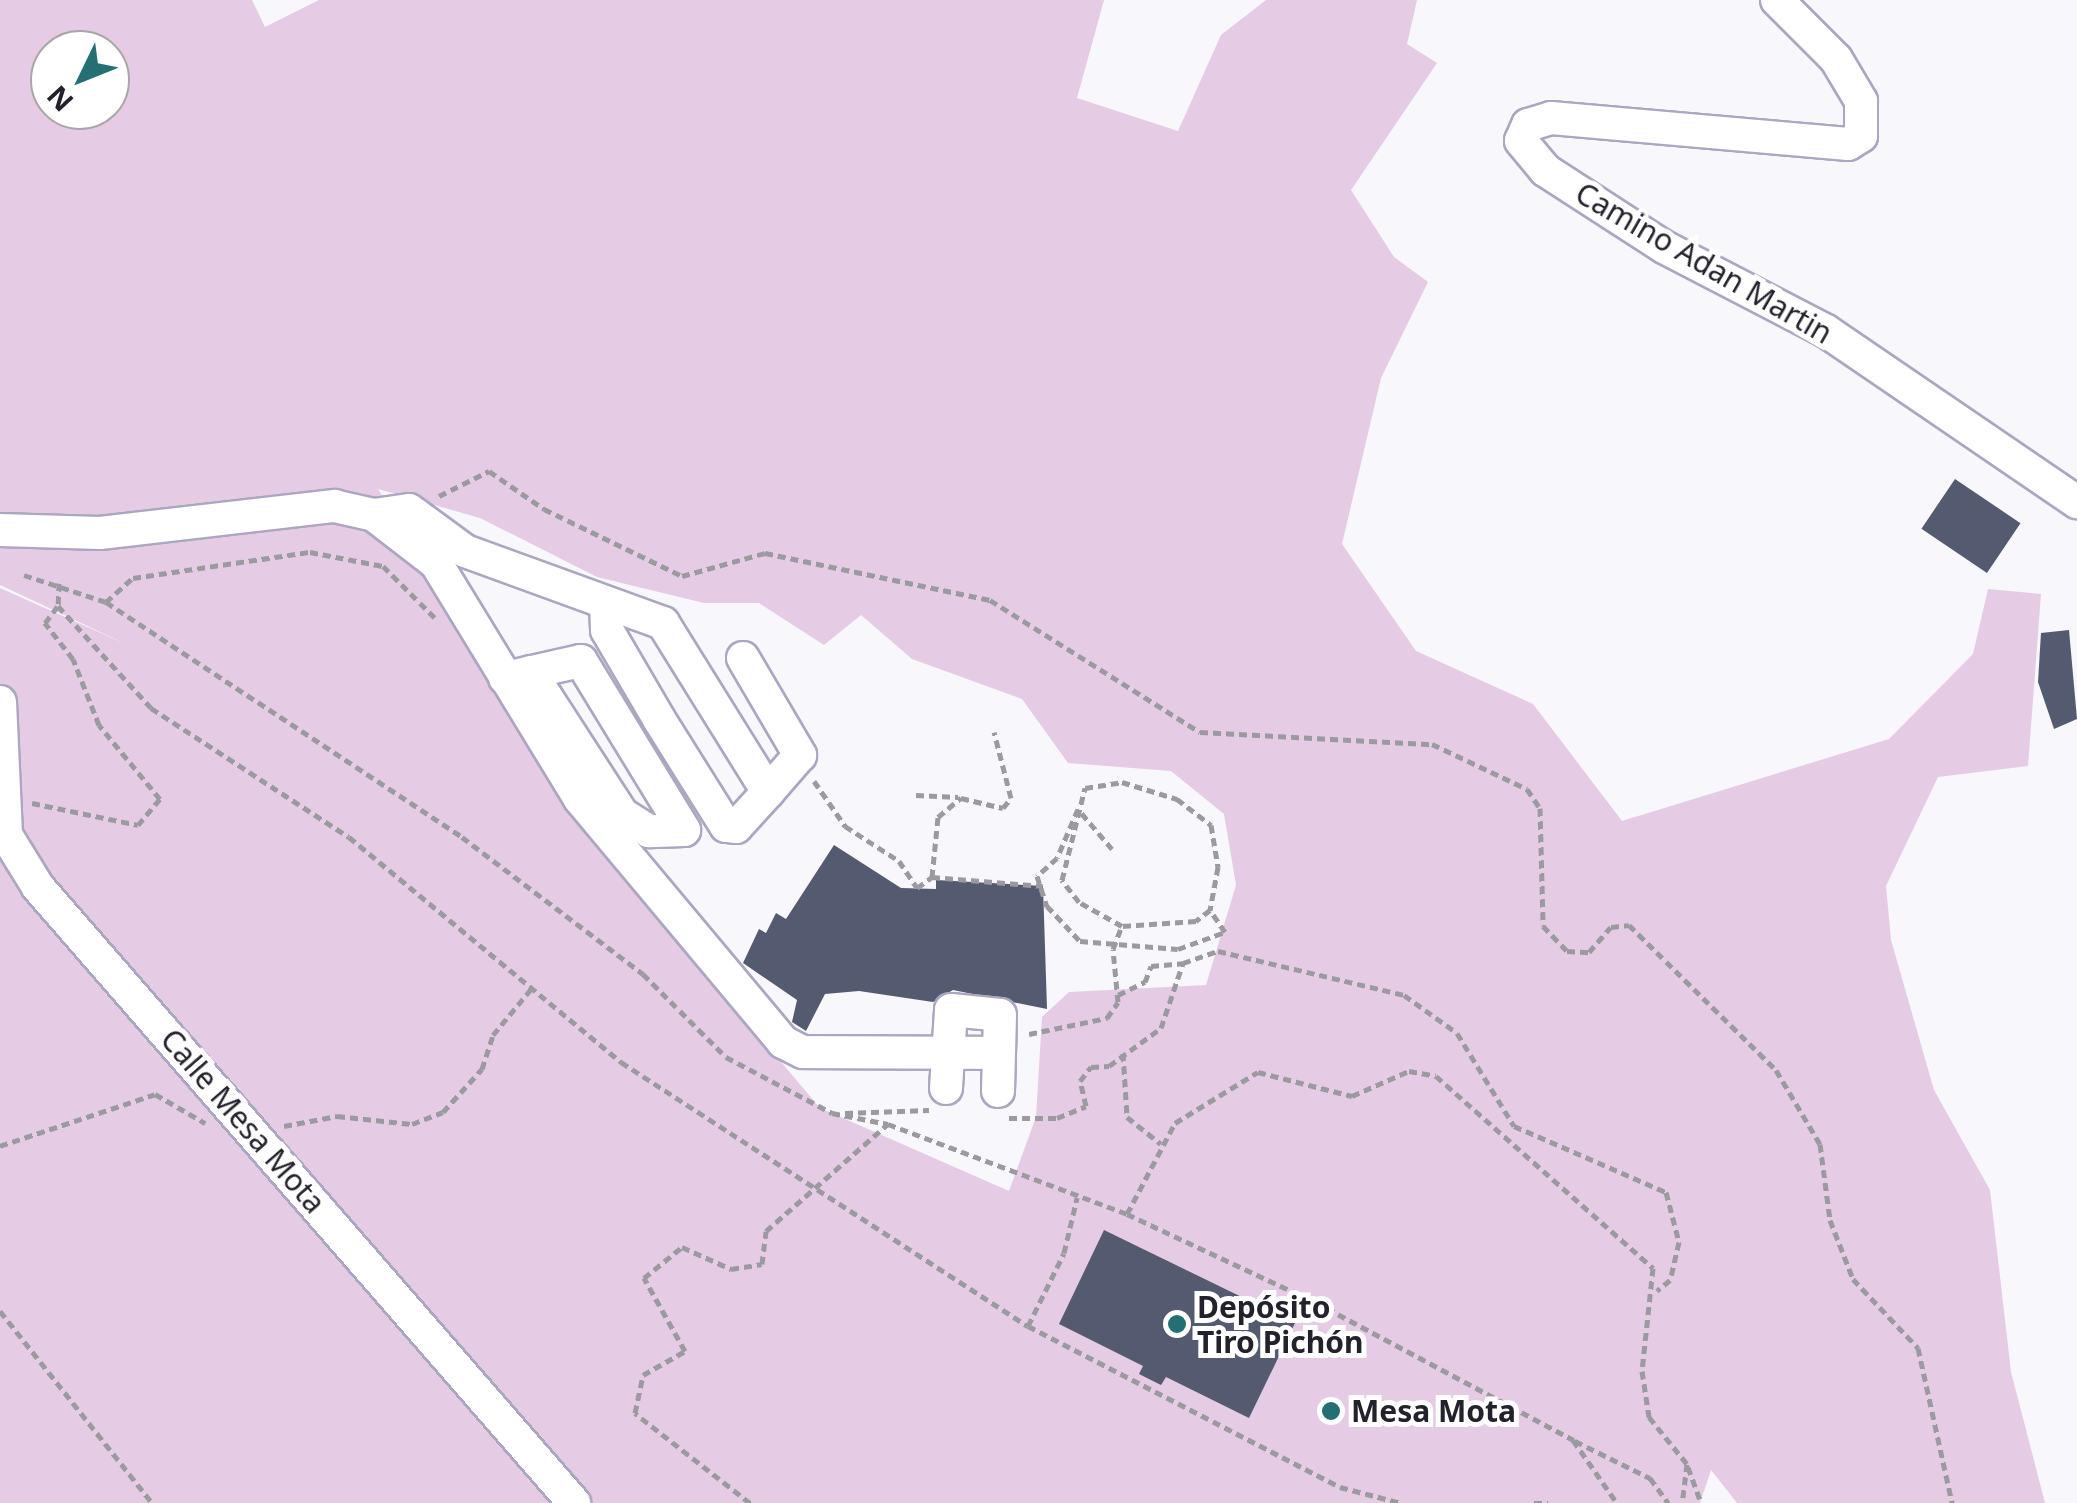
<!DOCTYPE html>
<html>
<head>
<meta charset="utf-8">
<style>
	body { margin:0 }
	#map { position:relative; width:2077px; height:1503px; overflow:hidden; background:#f7f7fc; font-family:"Noto Sans",sans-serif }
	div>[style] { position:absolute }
	.green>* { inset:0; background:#e5cbe3 }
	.building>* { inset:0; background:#545a70; transform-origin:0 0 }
	.path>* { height:5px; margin-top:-2.5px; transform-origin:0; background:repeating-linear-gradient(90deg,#9b9aa1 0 8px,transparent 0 13px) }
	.roads { filter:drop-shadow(2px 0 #aaa7c0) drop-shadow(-2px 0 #aaa7c0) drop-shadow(0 2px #aaa7c0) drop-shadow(0 -2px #aaa7c0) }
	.minor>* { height:32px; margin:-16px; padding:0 16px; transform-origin:16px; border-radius:16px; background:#fff }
	.dots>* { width:28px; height:28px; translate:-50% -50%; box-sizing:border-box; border:5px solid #fff; border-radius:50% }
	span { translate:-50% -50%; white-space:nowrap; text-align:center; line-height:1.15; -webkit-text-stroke:10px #fff; paint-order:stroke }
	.street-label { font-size:30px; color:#23212b }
	.poi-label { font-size:30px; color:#23212b; font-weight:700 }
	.left { translate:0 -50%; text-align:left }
	.north { position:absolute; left:30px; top:30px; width:100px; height:100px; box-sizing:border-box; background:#fff; border:2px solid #a7a6aa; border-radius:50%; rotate:227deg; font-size:28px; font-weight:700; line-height:40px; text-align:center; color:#23212b }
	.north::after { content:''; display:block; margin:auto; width:35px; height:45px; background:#246f73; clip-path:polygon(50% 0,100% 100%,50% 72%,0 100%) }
</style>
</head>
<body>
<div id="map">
	<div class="green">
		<div style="clip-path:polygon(evenodd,0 0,252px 0,265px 27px,319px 0,1104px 0,1077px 98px,1178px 131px,1221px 35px,1266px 0,1417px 0,1407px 44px,1437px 63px,1351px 190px,1394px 257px,1428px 282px,1381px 378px,1342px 544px,1416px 651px,1533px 704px,1622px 821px,1889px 739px,1973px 654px,1988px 589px,2041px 594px,2028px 766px,1938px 777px,1886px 886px,1891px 940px,1934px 1090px,1990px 1190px,2011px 1372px,2045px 1503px,1737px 1503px,1711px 1470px,1700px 1503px,0 1503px,0 588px,128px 645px,0 585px,0 0,50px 50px,110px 50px,110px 110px,50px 110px,50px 50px,0 0,378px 489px,480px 518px,597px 577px,704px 603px,759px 603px,824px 645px,861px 615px,912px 659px,1022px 699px,1068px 763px,1171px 771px,1224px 814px,1236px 885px,1206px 985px,1069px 992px,1042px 1017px,1036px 1117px,1009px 1191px,820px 1108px,576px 820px,378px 489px)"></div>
	</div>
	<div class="building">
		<div style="left:1955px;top:479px;width:79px;height:60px;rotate:34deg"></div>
		<div style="clip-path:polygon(2069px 630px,2077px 719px,2054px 729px,2038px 682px,2041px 633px)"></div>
		<div style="clip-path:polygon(834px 845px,901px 888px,936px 889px,936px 880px,1043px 886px,1047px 1009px,953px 990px,933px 1002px,859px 991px,825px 994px,806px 1031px,792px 1022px,797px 1000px,743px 963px,759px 929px,766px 933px,776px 913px,786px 919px)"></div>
		<div style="clip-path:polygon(1104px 1230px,1295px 1323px,1249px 1418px,1166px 1377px,1161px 1385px,1139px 1374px,1143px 1366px,1059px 1324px)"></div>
	</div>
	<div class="path">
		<div style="left:439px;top:496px;width:56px;rotate:-26.6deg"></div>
		<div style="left:489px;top:471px;width:67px;rotate:34.6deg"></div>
		<div style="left:544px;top:509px;width:153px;rotate:25.9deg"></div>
		<div style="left:682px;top:576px;width:86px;rotate:-15.5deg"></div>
		<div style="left:765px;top:553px;width:230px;rotate:11.8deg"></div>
		<div style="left:990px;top:600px;width:248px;rotate:32.2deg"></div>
		<div style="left:1200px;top:732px;width:232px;rotate:3deg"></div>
		<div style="left:1432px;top:744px;width:105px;rotate:25.3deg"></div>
		<div style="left:1527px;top:789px;width:23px;rotate:56deg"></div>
		<div style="left:1540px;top:808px;width:118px;rotate:88.5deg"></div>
		<div style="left:1543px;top:926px;width:35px;rotate:46deg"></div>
		<div style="left:1567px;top:951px;width:22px;rotate:3deg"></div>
		<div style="left:1589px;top:952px;width:33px;rotate:-49deg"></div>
		<div style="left:1611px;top:927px;width:18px;rotate:-6deg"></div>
		<div style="left:1629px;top:925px;width:206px;rotate:44.6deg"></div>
		<div style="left:1776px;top:1070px;width:86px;rotate:59.3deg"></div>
		<div style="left:1820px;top:1144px;width:77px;rotate:82.5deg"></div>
		<div style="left:1830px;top:1220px;width:63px;rotate:68.7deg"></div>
		<div style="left:1853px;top:1279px;width:95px;rotate:46.7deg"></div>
		<div style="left:1918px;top:1348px;width:159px;rotate:77.6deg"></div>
		<div style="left:24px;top:575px;width:86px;rotate:18.2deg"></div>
		<div style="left:106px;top:602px;width:36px;rotate:-42deg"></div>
		<div style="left:133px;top:578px;width:179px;rotate:-8.4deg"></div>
		<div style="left:310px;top:552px;width:74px;rotate:10.9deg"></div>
		<div style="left:383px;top:566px;width:74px;rotate:45deg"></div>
		<div style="left:59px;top:583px;width:23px;rotate:92deg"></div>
		<div style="left:58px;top:606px;width:138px;rotate:47.6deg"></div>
		<div style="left:151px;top:708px;width:236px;rotate:33.1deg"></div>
		<div style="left:349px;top:837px;width:353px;rotate:39.6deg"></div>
		<div style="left:621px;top:1062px;width:485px;rotate:33deg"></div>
		<div style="left:1028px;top:1326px;width:81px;rotate:-63.7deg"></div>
		<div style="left:1064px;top:1253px;width:57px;rotate:-76.7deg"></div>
		<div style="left:106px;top:602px;width:427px;rotate:33.4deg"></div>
		<div style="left:462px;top:837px;width:227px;rotate:37.1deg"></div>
		<div style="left:643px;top:974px;width:117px;rotate:45deg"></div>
		<div style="left:726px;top:1057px;width:120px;rotate:27.8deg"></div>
		<div style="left:832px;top:1113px;width:57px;rotate:11.1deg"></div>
		<div style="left:888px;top:1124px;width:255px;rotate:20.6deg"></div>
		<div style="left:1127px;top:1214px;width:208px;rotate:25.1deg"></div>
		<div style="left:1315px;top:1302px;width:293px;rotate:28.1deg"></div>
		<div style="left:1573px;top:1440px;width:77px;rotate:55.1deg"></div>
		<div style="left:814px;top:781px;width:55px;rotate:55.4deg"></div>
		<div style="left:845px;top:826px;width:64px;rotate:32.9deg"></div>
		<div style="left:899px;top:861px;width:32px;rotate:56deg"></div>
		<div style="left:917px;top:888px;width:19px;rotate:-36deg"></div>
		<div style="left:932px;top:877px;width:60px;rotate:-84.3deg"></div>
		<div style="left:938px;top:817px;width:30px;rotate:-40deg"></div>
		<div style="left:961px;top:798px;width:43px;rotate:13.4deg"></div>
		<div style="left:1003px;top:808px;width:13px;rotate:-51deg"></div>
		<div style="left:1011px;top:798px;width:68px;rotate:-104.4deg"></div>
		<div style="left:1122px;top:782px;width:58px;rotate:17.2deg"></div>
		<div style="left:1177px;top:799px;width:43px;rotate:37.4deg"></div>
		<div style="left:1211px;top:825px;width:43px;rotate:80.5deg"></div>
		<div style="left:1218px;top:867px;width:44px;rotate:100.5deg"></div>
		<div style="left:1210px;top:910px;width:18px;rotate:142deg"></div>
		<div style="left:1196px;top:921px;width:74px;rotate:176.1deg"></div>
		<div style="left:1122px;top:926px;width:49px;rotate:-150.8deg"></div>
		<div style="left:1079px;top:902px;width:28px;rotate:-128deg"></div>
		<div style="left:1062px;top:880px;width:95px;rotate:-76deg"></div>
		<div style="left:1085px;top:788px;width:37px;rotate:-9deg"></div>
		<div style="left:916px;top:795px;width:42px;rotate:2.7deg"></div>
		<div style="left:32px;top:803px;width:108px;rotate:11.7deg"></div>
		<div style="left:138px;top:825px;width:34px;rotate:-50deg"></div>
		<div style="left:160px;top:799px;width:96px;rotate:-129.5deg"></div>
		<div style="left:99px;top:725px;width:71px;rotate:-111.5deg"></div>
		<div style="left:73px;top:659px;width:46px;rotate:-127.9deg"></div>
		<div style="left:45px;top:623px;width:21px;rotate:-53deg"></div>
		<div style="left:1112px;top:849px;width:52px;rotate:-130.4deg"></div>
		<div style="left:1078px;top:809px;width:53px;rotate:113.2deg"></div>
		<div style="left:1057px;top:858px;width:27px;rotate:138deg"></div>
		<div style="left:1037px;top:876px;width:32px;rotate:72deg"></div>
		<div style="left:1047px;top:906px;width:48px;rotate:46.7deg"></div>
		<div style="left:1080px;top:941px;width:98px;rotate:4.7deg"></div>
		<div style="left:1178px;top:949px;width:50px;rotate:-19.9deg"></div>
		<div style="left:1225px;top:932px;width:27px;rotate:-124deg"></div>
		<div style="left:932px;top:877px;width:111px;rotate:4.6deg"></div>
		<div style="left:1118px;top:995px;width:30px;rotate:-26deg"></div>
		<div style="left:1145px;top:982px;width:17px;rotate:-69deg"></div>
		<div style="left:1151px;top:966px;width:32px;rotate:-5deg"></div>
		<div style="left:1029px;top:1034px;width:80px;rotate:-11.6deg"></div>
		<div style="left:1107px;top:1018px;width:19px;rotate:-55deg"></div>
		<div style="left:1118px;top:1002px;width:53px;rotate:-95.4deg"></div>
		<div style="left:1113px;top:949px;width:25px;rotate:-69deg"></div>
		<div style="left:1123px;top:1053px;width:64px;rotate:86.4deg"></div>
		<div style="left:1127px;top:1117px;width:43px;rotate:38.5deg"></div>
		<div style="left:845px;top:1113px;width:84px;rotate:-2deg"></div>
		<div style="left:1009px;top:1118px;width:48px"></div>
		<div style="left:1057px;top:1118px;width:31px;rotate:-22deg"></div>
		<div style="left:1086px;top:1106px;width:26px;rotate:-103deg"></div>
		<div style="left:1080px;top:1081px;width:18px;rotate:-52deg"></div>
		<div style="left:1091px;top:1067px;width:18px;rotate:-3deg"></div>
		<div style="left:1109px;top:1066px;width:64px;rotate:-36.2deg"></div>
		<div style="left:1161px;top:1028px;width:69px;rotate:-71.3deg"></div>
		<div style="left:1183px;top:963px;width:37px;rotate:-19deg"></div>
		<div style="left:1218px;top:951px;width:191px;rotate:13.3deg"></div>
		<div style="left:1404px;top:995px;width:65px;rotate:35.6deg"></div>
		<div style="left:1457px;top:1033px;width:109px;rotate:58.5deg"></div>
		<div style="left:1514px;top:1126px;width:166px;rotate:23.5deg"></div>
		<div style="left:1666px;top:1192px;width:52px;rotate:75.4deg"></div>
		<div style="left:1679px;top:1242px;width:39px;rotate:103deg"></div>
		<div style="left:1670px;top:1280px;width:17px;rotate:140deg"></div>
		<div style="left:284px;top:1126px;width:54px;rotate:-10.7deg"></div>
		<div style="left:337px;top:1116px;width:75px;rotate:6.1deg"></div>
		<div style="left:412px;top:1124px;width:33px;rotate:-21deg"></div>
		<div style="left:443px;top:1112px;width:58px;rotate:-47.8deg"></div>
		<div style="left:482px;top:1069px;width:36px;rotate:-72deg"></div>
		<div style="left:493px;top:1035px;width:60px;rotate:-50.4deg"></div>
		<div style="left:0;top:1146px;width:163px;rotate:-18.5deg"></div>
		<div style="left:155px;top:1094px;width:58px;rotate:30.1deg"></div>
		<div style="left:1127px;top:1214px;width:103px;rotate:-62.2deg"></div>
		<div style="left:1175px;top:1123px;width:97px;rotate:-31.6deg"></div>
		<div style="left:1258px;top:1072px;width:97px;rotate:14.3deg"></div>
		<div style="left:1352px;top:1096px;width:62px;rotate:-23.7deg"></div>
		<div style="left:1409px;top:1071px;width:27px;rotate:10deg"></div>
		<div style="left:1436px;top:1076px;width:290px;rotate:41.5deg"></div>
		<div style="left:1653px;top:1268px;width:104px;rotate:96.1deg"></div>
		<div style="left:1642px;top:1371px;width:47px;rotate:81.3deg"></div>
		<div style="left:1649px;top:1417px;width:60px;rotate:51deg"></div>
		<div style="left:1687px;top:1464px;width:39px;rotate:97deg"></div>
		<div style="left:0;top:1311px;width:245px;rotate:51.6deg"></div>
		<div style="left:1028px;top:1326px;width:351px;rotate:27.3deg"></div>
		<div style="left:1340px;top:1487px;width:63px;rotate:14.7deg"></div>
		<div style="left:1575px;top:1441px;width:84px;rotate:26.3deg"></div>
		<div style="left:1650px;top:1478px;width:31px;rotate:54deg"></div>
		<div style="left:1688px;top:1467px;width:38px;rotate:70deg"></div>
		<div style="left:750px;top:1503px;width:146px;rotate:-142deg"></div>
		<div style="left:635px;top:1413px;width:39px;rotate:-78deg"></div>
		<div style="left:643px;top:1375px;width:48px;rotate:-29.7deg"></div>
		<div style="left:685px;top:1351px;width:84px;rotate:-119.3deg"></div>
		<div style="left:644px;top:1278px;width:49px;rotate:-39.2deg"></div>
		<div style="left:682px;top:1247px;width:54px;rotate:24.2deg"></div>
		<div style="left:731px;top:1269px;width:31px;rotate:-9deg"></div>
		<div style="left:762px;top:1264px;width:33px;rotate:-83deg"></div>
		<div style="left:766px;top:1231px;width:162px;rotate:-41.3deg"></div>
		<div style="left:1534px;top:1503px;width:14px"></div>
	</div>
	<div class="roads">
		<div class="minor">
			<div style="left:1777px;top:0;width:83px;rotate:45deg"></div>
			<div style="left:1836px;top:59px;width:49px;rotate:59.2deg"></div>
			<div style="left:1861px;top:101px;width:35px;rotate:90deg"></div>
			<div style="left:1861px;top:136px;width:15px;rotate:148deg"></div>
			<div style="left:1848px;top:144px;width:298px;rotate:-175deg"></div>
			<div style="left:1551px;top:118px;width:24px;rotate:163deg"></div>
			<div style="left:1528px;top:125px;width:17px;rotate:114deg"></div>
			<div style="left:1521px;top:141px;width:38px;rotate:50deg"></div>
			<div style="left:1545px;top:170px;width:142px;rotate:32.9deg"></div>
			<div style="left:1664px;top:247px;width:182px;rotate:27.4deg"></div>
			<div style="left:1826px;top:331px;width:304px;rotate:34.3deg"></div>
			<div style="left:374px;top:515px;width:35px;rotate:-8deg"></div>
			<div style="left:409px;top:510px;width:69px;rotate:36.2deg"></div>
			<div style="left:465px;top:551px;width:211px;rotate:20deg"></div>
			<div style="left:663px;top:623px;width:199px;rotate:58.1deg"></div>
			<div style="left:768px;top:792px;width:47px;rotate:132.4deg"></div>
			<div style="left:736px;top:827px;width:10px;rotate:-174deg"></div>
			<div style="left:726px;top:826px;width:126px;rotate:-122.1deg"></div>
			<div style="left:659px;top:719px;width:103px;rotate:-120.3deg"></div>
			<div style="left:607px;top:630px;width:25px;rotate:-92deg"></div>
			<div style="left:0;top:530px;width:100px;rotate:1.7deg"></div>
			<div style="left:100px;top:533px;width:236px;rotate:-6.6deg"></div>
			<div style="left:334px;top:506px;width:41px;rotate:12.7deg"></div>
			<div style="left:374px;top:515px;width:78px;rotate:37.7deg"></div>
			<div style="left:436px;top:563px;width:276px;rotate:58.6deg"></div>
			<div style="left:580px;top:799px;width:317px;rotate:50.1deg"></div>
			<div style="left:783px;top:1042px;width:22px;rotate:27deg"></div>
			<div style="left:803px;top:1052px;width:196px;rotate:0.3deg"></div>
			<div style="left:743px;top:658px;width:113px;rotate:59.6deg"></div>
			<div style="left:800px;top:755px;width:49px;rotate:130.9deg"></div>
			<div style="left:505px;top:678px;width:78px;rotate:-12.6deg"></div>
			<div style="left:581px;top:661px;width:198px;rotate:58.6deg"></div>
			<div style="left:684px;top:830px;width:35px;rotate:178deg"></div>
			<div style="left:649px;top:831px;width:32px;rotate:-148deg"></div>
			<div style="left:622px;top:814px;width:169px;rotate:-122.9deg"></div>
			<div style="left:0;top:702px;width:133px;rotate:87.4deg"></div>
			<div style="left:6px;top:835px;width:61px;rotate:58.4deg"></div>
			<div style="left:38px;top:887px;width:817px;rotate:48.97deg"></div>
			<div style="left:946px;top:1088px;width:78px;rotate:-86.3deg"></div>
			<div style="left:951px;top:1010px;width:49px;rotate:5.8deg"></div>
			<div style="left:1000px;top:1015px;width:76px;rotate:91.5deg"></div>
		</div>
	</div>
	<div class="dots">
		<div style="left:1177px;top:1324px;background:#246f73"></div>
		<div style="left:1331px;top:1411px;background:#246f73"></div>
	</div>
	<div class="street-label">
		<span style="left:1704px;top:263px;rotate:30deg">Camino Adan Martin</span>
		<span style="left:243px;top:1121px;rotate:49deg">Calle Mesa Mota</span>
	</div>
	<div class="poi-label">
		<span class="left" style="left:1197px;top:1324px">Depósito<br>Tiro Pichón</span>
		<span class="left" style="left:1351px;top:1411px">Mesa Mota</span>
	</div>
	<div class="north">N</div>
</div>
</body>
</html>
